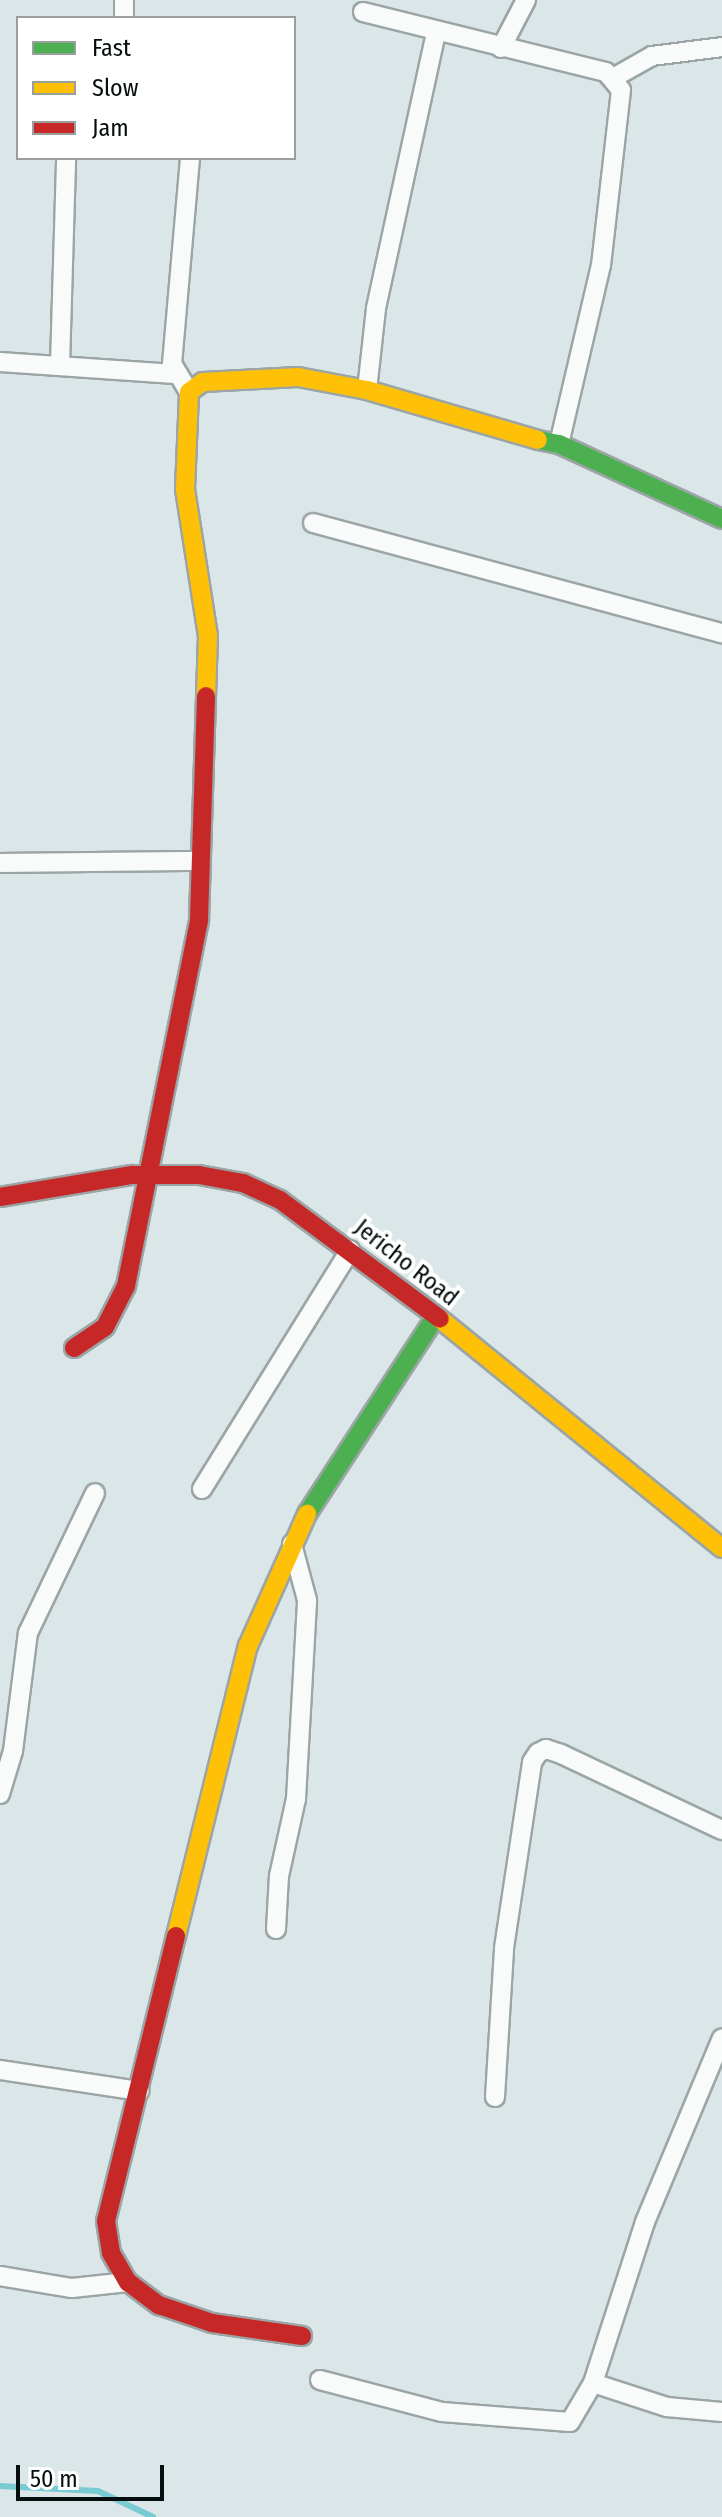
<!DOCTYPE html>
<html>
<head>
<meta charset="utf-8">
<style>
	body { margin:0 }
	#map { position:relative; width:722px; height:2517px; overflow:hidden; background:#dae6e7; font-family:"Fira Sans Condensed",sans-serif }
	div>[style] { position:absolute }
	.stream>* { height:6px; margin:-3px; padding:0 3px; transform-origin:3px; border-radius:3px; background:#78cbd3 }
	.roads { filter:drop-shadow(2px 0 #9ca5a6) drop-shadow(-2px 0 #9ca5a6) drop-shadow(0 2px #9ca5a6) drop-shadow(0 -2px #9ca5a6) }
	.street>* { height:18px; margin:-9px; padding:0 9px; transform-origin:9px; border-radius:9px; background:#f9fbfb }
	.fast>* { height:18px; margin:-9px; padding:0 9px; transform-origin:9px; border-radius:9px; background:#4caf50 }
	.slow>* { height:18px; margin:-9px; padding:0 9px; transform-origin:9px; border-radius:9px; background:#ffc107 }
	.jam>* { height:18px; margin:-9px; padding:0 9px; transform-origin:9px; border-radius:9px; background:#c62828 }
	span { translate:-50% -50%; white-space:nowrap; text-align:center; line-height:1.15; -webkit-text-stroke:8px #fff; paint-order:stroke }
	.street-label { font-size:24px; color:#060d0e }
	.legend { position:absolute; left:16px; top:16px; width:280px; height:144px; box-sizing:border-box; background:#fff; border:2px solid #9b9e9f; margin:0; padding:10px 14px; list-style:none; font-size:24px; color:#060d0e }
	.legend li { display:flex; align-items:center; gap:16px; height:40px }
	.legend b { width:40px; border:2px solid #9b9e9f }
	.scale { position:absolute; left:16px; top:2465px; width:148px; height:36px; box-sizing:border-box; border:4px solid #060d0e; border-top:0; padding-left:10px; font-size:24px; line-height:28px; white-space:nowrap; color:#060d0e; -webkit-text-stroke:6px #fff; paint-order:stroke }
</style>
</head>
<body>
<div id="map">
	<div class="stream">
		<div style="left:0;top:2486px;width:98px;rotate:2.9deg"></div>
		<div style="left:98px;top:2491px;width:61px;rotate:25.3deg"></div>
	</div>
	<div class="roads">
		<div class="street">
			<div style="left:363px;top:12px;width:250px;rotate:13.9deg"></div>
			<div style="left:606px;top:72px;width:23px;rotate:50deg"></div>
			<div style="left:621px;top:90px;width:176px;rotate:96.5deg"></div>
			<div style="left:601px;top:265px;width:184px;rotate:103.2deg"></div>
			<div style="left:124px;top:18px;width:18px;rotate:-90deg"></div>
			<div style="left:501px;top:48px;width:54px;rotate:-62.5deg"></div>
			<div style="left:613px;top:78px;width:45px;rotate:-29.4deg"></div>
			<div style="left:652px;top:56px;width:71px;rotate:-7.3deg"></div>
			<div style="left:0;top:362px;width:175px;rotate:3.9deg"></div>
			<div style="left:60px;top:365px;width:207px;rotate:-88.3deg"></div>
			<div style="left:367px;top:390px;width:82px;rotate:-83.7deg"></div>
			<div style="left:376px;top:308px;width:281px;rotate:-77.7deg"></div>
			<div style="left:189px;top:392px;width:33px;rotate:-121deg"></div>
			<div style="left:172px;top:364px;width:207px;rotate:-85deg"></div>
			<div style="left:313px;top:523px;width:424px;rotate:15.1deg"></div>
			<div style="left:0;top:863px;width:201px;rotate:-0.6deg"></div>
			<div style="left:202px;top:1489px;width:281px;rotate:-58.2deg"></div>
			<div style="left:0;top:1794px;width:45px;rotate:-73.2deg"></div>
			<div style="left:13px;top:1751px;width:119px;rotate:-82.8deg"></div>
			<div style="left:28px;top:1633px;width:155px;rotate:-64.4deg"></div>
			<div style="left:276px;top:1929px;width:53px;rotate:-86.8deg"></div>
			<div style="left:279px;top:1876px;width:79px;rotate:-77.6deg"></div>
			<div style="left:296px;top:1799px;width:199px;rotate:-86.8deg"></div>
			<div style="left:307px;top:1600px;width:58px;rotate:-105deg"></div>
			<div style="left:0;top:2070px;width:141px;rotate:8.6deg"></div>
			<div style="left:495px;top:2097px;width:149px;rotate:-86.5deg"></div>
			<div style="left:504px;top:1948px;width:188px;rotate:-81.4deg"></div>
			<div style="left:532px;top:1762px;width:11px;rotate:-56deg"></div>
			<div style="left:538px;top:1753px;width:9px;rotate:-27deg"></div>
			<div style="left:546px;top:1749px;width:16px;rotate:18deg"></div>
			<div style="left:561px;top:1754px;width:178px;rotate:25.3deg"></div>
			<div style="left:0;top:2276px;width:73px;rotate:9.5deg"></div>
			<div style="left:72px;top:2288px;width:56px;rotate:-6.1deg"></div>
			<div style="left:320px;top:2380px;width:126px;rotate:14.7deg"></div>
			<div style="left:442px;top:2412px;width:128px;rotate:4.5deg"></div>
			<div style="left:570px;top:2422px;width:45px;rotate:-59.5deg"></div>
			<div style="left:593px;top:2383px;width:169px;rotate:-72.1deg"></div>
			<div style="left:645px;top:2222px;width:199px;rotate:-67.3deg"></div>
			<div style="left:593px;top:2383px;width:78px;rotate:18deg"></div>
			<div style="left:667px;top:2407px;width:55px;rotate:5.2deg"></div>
		</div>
		<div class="fast">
			<div style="left:538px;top:440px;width:21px;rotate:11deg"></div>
			<div style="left:559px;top:444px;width:179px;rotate:24.7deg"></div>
			<div style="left:307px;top:1514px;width:236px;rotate:-56.9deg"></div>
		</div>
		<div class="slow">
			<div style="left:206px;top:696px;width:60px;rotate:-88.1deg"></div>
			<div style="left:208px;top:636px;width:149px;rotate:-98.9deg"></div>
			<div style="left:185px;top:489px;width:97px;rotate:-87.6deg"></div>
			<div style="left:189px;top:392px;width:17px;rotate:-36deg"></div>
			<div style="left:203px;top:382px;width:95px;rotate:-3deg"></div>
			<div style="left:298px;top:377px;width:70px;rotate:10.7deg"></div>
			<div style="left:367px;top:390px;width:178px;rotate:16.3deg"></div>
			<div style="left:440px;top:1319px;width:363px;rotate:39.1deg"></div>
			<div style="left:176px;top:1936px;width:299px;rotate:-76.1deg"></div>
			<div style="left:248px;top:1646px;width:145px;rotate:-65.9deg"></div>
		</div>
		<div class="jam">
			<div style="left:0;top:1197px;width:134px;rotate:-9.5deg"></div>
			<div style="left:132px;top:1175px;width:67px"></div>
			<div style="left:199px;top:1175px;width:45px;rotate:10.3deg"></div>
			<div style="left:243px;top:1183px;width:41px;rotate:24.7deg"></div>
			<div style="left:280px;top:1200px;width:199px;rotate:36.6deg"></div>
			<div style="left:74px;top:1348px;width:37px;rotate:-34deg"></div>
			<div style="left:105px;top:1327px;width:46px;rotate:-62.9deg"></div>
			<div style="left:126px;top:1286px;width:373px;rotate:-78.7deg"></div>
			<div style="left:199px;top:920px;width:224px;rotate:-88.2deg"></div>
			<div style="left:176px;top:1936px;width:293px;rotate:103.8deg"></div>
			<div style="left:106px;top:2221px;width:32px;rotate:81deg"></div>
			<div style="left:111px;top:2253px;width:34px;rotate:60deg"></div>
			<div style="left:128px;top:2282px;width:39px;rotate:37deg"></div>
			<div style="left:159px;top:2305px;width:56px;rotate:18.8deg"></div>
			<div style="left:212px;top:2323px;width:91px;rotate:8.2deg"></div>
		</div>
	</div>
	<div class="street-label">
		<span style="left:406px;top:1263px;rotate:38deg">Jericho Road</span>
	</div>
	<ul class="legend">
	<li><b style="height:10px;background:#4caf50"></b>Fast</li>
	<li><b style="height:10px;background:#ffc107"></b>Slow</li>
	<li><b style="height:10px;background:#c62828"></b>Jam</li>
	</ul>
	<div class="scale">50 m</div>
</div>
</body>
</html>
